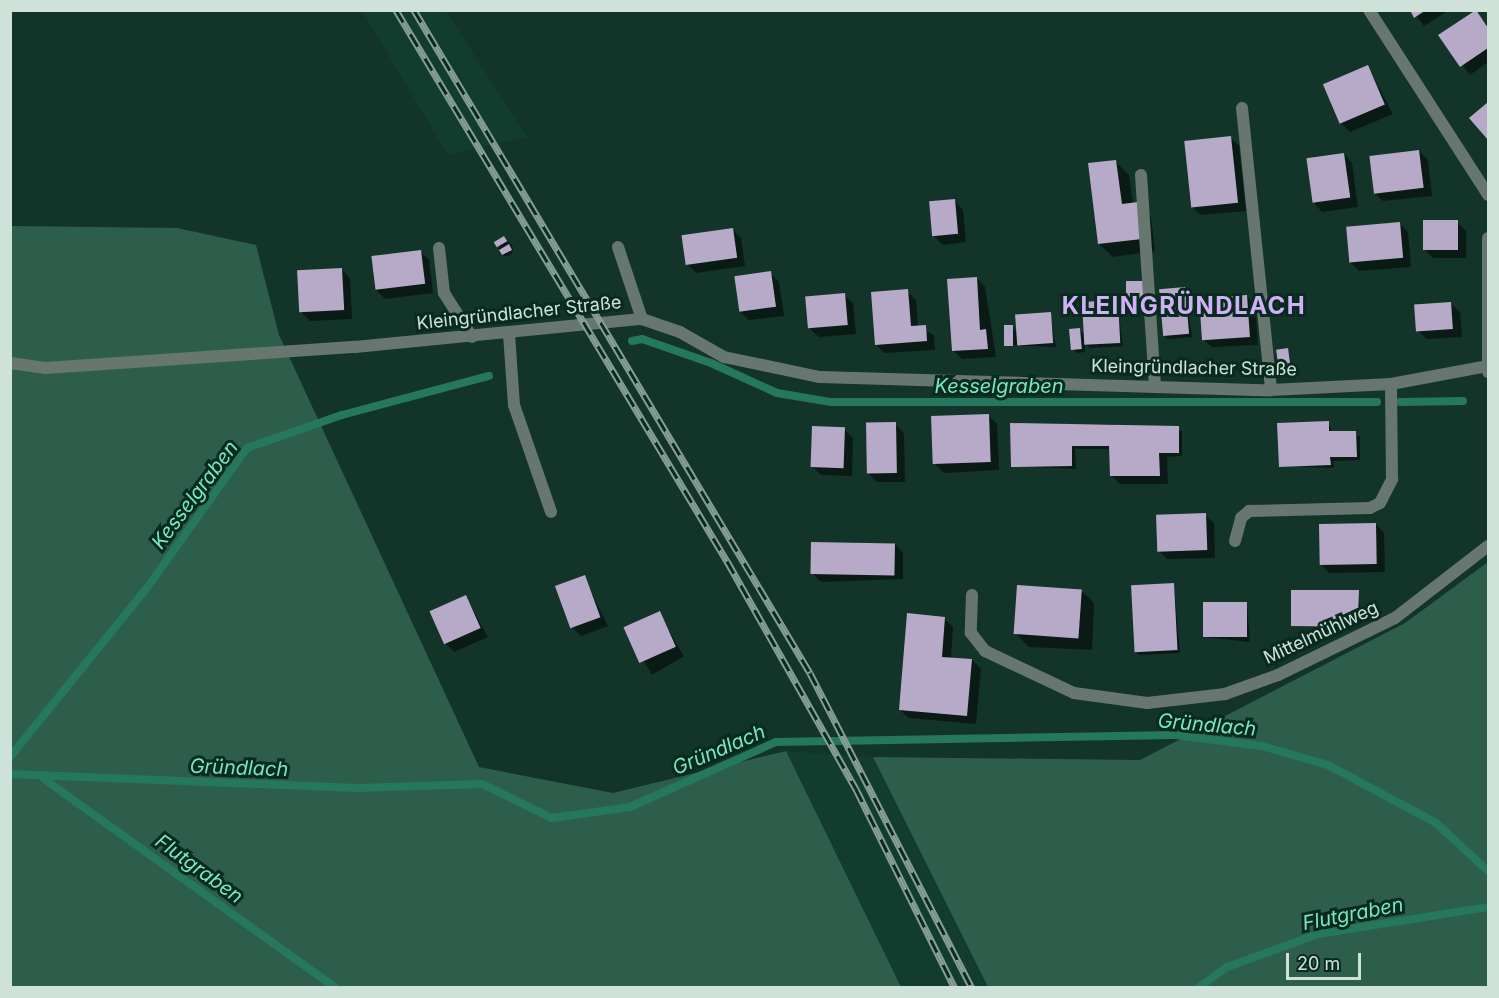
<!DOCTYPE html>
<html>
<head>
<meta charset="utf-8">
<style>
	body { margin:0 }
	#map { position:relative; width:1499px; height:998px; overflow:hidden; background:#133428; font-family:Inter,sans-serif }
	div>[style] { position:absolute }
	.built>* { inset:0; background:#123d2e }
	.green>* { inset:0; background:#2d5e4c }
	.shadow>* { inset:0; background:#0007; transform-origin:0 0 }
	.round { border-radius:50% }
	.stream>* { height:8px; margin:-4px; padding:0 4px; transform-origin:4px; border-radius:4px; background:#25785d }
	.building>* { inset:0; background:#b7aac8; transform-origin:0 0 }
	.service>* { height:12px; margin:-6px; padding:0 6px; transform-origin:6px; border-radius:6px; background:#67766f }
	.minor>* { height:12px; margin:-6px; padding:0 6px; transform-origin:6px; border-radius:6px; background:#67766f }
	.tertiary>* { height:12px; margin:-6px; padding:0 6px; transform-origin:6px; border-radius:6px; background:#67766f }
	.rail>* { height:7px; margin-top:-3.5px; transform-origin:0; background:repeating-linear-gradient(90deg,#082a1f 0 14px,#869e94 0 28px); box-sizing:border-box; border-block:2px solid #869e94 }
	span { translate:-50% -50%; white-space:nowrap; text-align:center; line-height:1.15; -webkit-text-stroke:6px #082a1f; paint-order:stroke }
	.street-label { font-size:18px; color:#cfe2d9 }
	.water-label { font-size:20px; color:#78e9bf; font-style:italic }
	.district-label { font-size:24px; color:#d0b1f6; font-weight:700; letter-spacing:1.5px }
	.frame { position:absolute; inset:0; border:12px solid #cfe2d9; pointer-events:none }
	.scale { position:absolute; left:1286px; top:953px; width:75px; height:27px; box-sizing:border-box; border:3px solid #cfe2d9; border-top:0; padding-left:8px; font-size:18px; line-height:21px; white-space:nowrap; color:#cfe2d9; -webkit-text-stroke:4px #082a1f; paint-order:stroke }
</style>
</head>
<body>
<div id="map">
	<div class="built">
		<div style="clip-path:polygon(362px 11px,446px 11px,527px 137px,448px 155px)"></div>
		<div style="clip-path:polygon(786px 751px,873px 757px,988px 987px,901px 987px)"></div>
	</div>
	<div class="green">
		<div style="clip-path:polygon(11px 226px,177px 228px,256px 245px,279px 335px,479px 767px,613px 793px,786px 751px,901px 987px,11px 988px)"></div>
		<div style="clip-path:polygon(1488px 562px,1488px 987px,988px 987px,873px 757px,1140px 760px,1405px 623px)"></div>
	</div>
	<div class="shadow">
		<div style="clip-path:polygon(1412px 10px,1449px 10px,1424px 26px)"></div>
		<div style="clip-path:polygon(1475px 11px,1488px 27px,1488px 62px,1470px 75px,1440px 35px)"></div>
		<div style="clip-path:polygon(1368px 67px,1393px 114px,1350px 132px,1341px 123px)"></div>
		<div style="clip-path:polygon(1230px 137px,1239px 146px,1246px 211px,1201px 215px,1192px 207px)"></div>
		<div style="clip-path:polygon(1419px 151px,1428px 160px,1432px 196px,1383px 201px,1374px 193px)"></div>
		<div style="clip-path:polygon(1344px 154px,1352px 163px,1358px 207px,1322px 212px,1314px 203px)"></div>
		<div style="clip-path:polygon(1116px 162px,1129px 175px,1133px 204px,1151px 217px,1155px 251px,1113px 257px,1099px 244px)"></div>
		<div style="clip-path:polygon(955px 201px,963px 210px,966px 242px,943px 245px,934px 236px)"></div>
		<div style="clip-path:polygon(1457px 222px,1466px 231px,1466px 258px,1433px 258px,1424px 249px)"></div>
		<div style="clip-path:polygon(1399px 223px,1408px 232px,1411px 267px,1359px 271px,1350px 262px)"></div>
		<div style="clip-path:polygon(733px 230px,741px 238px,745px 266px,696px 273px,687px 264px)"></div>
		<div class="round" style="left:499px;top:242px;width:14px;height:14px"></div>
		<div style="clip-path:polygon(420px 251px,429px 260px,433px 293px,385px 299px,376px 290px)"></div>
		<div style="clip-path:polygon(342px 270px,350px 278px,352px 319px,310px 321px,301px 312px)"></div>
		<div style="clip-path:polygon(770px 273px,779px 282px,784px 316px,749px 320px,740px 312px)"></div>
		<div style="clip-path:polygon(977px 278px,985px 287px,996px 357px,962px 359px,953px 350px)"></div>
		<div style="clip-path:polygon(1127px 283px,1148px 310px,1128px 307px)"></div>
		<div style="clip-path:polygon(1185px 288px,1192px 337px,1168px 339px,1164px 335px)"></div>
		<div style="clip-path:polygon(907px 291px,916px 300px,918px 327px,934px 335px,935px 350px,885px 353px,876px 345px)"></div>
		<div style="clip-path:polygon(844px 295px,853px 303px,856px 334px,819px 337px,810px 329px)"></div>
		<div style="clip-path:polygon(1246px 296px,1255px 305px,1258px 345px,1212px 347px,1203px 339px)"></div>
		<div style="clip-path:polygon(1117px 301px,1123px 346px,1090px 348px,1085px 343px,1085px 352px,1077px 353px,1073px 349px,1080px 330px,1086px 336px)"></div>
		<div style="clip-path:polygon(1451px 304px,1460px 312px,1462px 337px,1427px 339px,1418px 331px)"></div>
		<div style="clip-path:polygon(1050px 313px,1056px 347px,1006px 345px,1012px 327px,1018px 333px)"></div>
		<div style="clip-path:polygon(1288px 350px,1294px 374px,1284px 375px,1280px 371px)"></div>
		<div style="clip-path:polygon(988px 415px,997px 424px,999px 470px,944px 473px,935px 464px)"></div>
		<div style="clip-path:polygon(1328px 422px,1333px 433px,1360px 436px,1360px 460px,1333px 461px,1334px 468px,1280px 466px)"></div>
		<div style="clip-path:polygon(895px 424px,904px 433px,905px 482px,877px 482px,868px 473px)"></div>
		<div style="clip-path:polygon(1109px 424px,1182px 431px,1182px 456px,1167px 457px,1168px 484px,1120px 484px,1111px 475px,1111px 449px,1075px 449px,1076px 469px,1012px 466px,1012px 425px)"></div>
		<div style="clip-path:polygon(844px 429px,853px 438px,852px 476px,821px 475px,812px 466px)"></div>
		<div style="clip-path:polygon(1205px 515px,1214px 523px,1215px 558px,1167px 559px,1158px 550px)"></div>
		<div style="clip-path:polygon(1376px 524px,1384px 533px,1385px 572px,1329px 573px,1321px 564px)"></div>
		<div style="clip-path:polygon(895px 544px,903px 553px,903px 579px,821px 582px,812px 573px)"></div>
		<div style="clip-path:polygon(584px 577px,608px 626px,581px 636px,572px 627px)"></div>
		<div style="clip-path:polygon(1174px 584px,1180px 653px,1139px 655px,1135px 651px)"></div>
		<div style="clip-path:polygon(1081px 590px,1094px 603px,1092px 650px,1029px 647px,1016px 634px)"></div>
		<div style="clip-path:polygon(1358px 591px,1362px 623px,1350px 623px,1350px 630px,1293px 626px)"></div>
		<div style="clip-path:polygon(466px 597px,488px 637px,454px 652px,445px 643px)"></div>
		<div style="clip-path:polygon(1247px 604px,1250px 642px,1203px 637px)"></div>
		<div style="left:659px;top:613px;width:50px;height:37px;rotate:60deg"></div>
		<div style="clip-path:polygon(944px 618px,953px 627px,951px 659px,972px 660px,981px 669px,976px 724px,909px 718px,900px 710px)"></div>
	</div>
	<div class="stream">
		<div style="left:632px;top:341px;width:10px;rotate:-11deg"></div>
		<div style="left:642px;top:339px;width:73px;rotate:19.2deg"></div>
		<div style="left:711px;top:363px;width:72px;rotate:24.4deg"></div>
		<div style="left:777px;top:393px;width:55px;rotate:9.5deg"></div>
		<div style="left:831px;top:402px;width:546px"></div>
		<div style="left:1400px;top:402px;width:63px;rotate:-0.9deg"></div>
		<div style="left:10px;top:757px;width:218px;rotate:-51deg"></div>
		<div style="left:147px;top:588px;width:172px;rotate:-54.5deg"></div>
		<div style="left:247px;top:448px;width:101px;rotate:-19.2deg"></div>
		<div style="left:342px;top:415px;width:152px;rotate:-14.9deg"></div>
		<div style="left:10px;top:774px;width:347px;rotate:2.3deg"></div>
		<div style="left:357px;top:788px;width:125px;rotate:-1.8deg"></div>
		<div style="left:482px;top:784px;width:78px;rotate:25.9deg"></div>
		<div style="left:552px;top:818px;width:79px;rotate:-8deg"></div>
		<div style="left:630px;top:807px;width:160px;rotate:-24deg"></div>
		<div style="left:776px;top:742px;width:399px;rotate:-1deg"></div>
		<div style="left:1175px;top:735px;width:88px;rotate:7.2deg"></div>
		<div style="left:1262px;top:746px;width:69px;rotate:16.1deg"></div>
		<div style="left:1328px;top:765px;width:123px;rotate:28.2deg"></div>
		<div style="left:1436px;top:823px;width:71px;rotate:42.7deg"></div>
		<div style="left:44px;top:779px;width:359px;rotate:35.6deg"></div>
		<div style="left:1198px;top:988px;width:36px;rotate:-36deg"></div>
		<div style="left:1227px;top:967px;width:97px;rotate:-19.9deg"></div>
		<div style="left:1318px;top:934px;width:172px;rotate:-9deg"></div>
	</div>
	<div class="building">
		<div style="clip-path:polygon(1410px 10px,1426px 10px,1414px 18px)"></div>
		<div style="clip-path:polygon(1476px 10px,1488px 28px,1488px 48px,1460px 67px,1438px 35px)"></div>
		<div style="left:1368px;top:65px;width:43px;height:49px;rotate:67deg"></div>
		<div style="clip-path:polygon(1488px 102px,1488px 140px,1469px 118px)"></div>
		<div style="left:1231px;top:136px;width:67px;height:47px;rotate:84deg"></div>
		<div style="left:1419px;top:150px;width:38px;height:50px;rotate:83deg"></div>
		<div style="left:1344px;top:153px;width:45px;height:38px;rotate:82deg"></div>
		<div style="clip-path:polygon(1116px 160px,1122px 204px,1138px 202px,1142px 239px,1098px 244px,1088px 163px)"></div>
		<div style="left:955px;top:199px;width:35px;height:26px;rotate:85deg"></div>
		<div style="left:1423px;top:220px;width:35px;height:30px"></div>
		<div style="left:1400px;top:222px;width:36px;height:54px;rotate:85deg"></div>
		<div style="left:733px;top:228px;width:30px;height:52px;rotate:82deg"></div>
		<div style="left:504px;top:236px;width:6px;height:12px;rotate:59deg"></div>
		<div style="clip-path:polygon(509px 244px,512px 250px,502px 255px,499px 250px)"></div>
		<div style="left:421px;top:250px;width:34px;height:50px;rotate:83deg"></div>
		<div style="left:342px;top:268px;width:42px;height:45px;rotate:87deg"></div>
		<div style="left:771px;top:271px;width:36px;height:37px;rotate:82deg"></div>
		<div style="clip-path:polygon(977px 277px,980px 330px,986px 329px,988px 349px,952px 351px,947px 279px)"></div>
		<div style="left:1126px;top:281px;width:18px;height:26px"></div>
		<div style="left:1185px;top:287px;width:47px;height:26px;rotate:85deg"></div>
		<div style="clip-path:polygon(908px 289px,911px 326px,926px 325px,927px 341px,875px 345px,871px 292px)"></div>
		<div style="left:845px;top:293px;width:32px;height:40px;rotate:85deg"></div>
		<div style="left:1247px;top:295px;width:42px;height:48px;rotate:86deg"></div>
		<div style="left:1118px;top:300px;width:43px;height:36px;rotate:87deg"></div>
		<div style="left:1451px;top:302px;width:27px;height:37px;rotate:86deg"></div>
		<div style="left:1051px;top:312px;width:31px;height:36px;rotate:86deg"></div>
		<div style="left:1013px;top:325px;width:21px;height:9px;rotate:90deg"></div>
		<div style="left:1080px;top:328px;width:21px;height:11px;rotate:85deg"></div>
		<div style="left:1288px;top:348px;width:22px;height:12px;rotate:82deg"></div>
		<div style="left:989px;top:414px;width:48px;height:58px;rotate:88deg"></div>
		<div style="clip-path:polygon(1329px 421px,1329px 431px,1356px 431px,1357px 457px,1330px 457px,1331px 465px,1279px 467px,1277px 423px)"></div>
		<div style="left:896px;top:422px;width:51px;height:30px;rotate:89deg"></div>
		<div style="clip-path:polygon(1010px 423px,1179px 426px,1179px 453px,1159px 453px,1160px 476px,1110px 476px,1109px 446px,1072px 446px,1072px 466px,1011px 467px)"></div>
		<div style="left:812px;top:426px;width:33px;height:41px;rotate:2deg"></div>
		<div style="left:1206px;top:513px;width:37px;height:50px;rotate:88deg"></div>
		<div style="left:1376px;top:523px;width:41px;height:57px;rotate:89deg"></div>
		<div style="left:811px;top:542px;width:84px;height:32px;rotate:1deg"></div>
		<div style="left:585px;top:575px;width:45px;height:32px;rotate:70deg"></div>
		<div style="left:1174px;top:583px;width:67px;height:43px;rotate:87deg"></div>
		<div style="left:1017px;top:585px;width:65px;height:49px;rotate:4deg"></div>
		<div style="clip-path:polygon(1291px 590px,1359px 590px,1358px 620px,1346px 620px,1346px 627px,1291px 626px)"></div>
		<div style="left:466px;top:595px;width:36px;height:40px;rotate:66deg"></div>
		<div style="left:1203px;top:602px;width:44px;height:35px"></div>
		<div style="left:660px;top:611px;width:39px;height:40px;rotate:66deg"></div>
		<div style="clip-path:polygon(907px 613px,945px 617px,942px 657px,972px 659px,967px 716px,899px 710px)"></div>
	</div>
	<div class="service">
		<div style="left:1242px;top:108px;width:283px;rotate:84.1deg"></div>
		<div style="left:1141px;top:175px;width:212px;rotate:86.2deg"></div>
		<div style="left:618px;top:247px;width:76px;rotate:71.6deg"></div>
		<div style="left:439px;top:248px;width:45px;rotate:83.7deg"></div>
		<div style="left:444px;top:293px;width:52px;rotate:57.5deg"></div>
		<div style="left:509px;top:334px;width:71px;rotate:86deg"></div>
		<div style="left:514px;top:405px;width:113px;rotate:70.9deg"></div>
		<div style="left:1235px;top:541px;width:24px;rotate:-75deg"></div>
		<div style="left:1241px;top:518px;width:11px;rotate:-41deg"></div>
		<div style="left:1249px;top:511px;width:121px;rotate:-1.4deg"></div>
		<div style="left:1370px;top:508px;width:11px;rotate:-27deg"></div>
		<div style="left:1380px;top:503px;width:27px;rotate:-63deg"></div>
		<div style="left:1392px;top:479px;width:95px;rotate:-90.6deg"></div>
		<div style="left:972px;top:595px;width:38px;rotate:92deg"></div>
		<div style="left:971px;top:633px;width:23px;rotate:52deg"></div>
		<div style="left:985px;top:651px;width:98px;rotate:25.3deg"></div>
		<div style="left:1074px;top:693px;width:74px;rotate:7.8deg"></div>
	</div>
	<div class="minor">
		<div style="left:1369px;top:10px;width:220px;rotate:57.2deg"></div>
		<div style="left:1488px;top:238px;width:134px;rotate:90deg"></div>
		<div style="left:1147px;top:703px;width:79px;rotate:-6.6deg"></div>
		<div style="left:1225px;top:694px;width:56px;rotate:-19.7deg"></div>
		<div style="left:1278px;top:675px;width:130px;rotate:-26deg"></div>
		<div style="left:1395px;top:618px;width:118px;rotate:-37.7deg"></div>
	</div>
	<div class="tertiary">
		<div style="left:10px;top:363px;width:35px;rotate:8deg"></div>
		<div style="left:45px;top:368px;width:311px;rotate:-3.9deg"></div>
		<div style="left:355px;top:347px;width:288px;rotate:-5.6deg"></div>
		<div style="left:642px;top:319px;width:40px;rotate:18.9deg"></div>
		<div style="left:680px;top:332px;width:51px;rotate:29.6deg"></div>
		<div style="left:724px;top:357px;width:98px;rotate:11.8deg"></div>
		<div style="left:820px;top:377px;width:451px;rotate:1.7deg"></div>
		<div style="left:1271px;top:390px;width:120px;rotate:-2.9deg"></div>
		<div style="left:1391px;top:384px;width:99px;rotate:-10.5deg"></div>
	</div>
	<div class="rail">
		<div style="left:396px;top:10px;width:643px;rotate:59.01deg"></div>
		<div style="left:727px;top:561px;width:262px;rotate:60.5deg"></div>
		<div style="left:856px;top:789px;width:222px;rotate:63.6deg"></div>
		<div style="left:414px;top:10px;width:772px;rotate:59.15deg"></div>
		<div style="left:810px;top:673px;width:354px;rotate:62.8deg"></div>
	</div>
	<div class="street-label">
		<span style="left:519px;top:313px;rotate:-6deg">Kleingründlacher Straße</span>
		<span style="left:1194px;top:368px;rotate:1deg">Kleingründlacher Straße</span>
		<span style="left:1321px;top:633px;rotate:-25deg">Mittelmühlweg</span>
	</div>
	<div class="water-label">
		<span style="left:999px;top:386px">Kesselgraben</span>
		<span style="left:195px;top:495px;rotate:-53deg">Kesselgraben</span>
		<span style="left:1207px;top:725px;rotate:5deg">Gründlach</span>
		<span style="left:719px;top:750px;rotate:-23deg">Gründlach</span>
		<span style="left:239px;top:768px;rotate:2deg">Gründlach</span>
		<span style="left:199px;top:869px;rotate:36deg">Flutgraben</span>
		<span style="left:1353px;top:914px;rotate:-11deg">Flutgraben</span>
	</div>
	<div class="district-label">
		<span style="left:1184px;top:306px">KLEINGRÜNDLACH</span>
	</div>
	<div class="frame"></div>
	<div class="scale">20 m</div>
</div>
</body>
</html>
